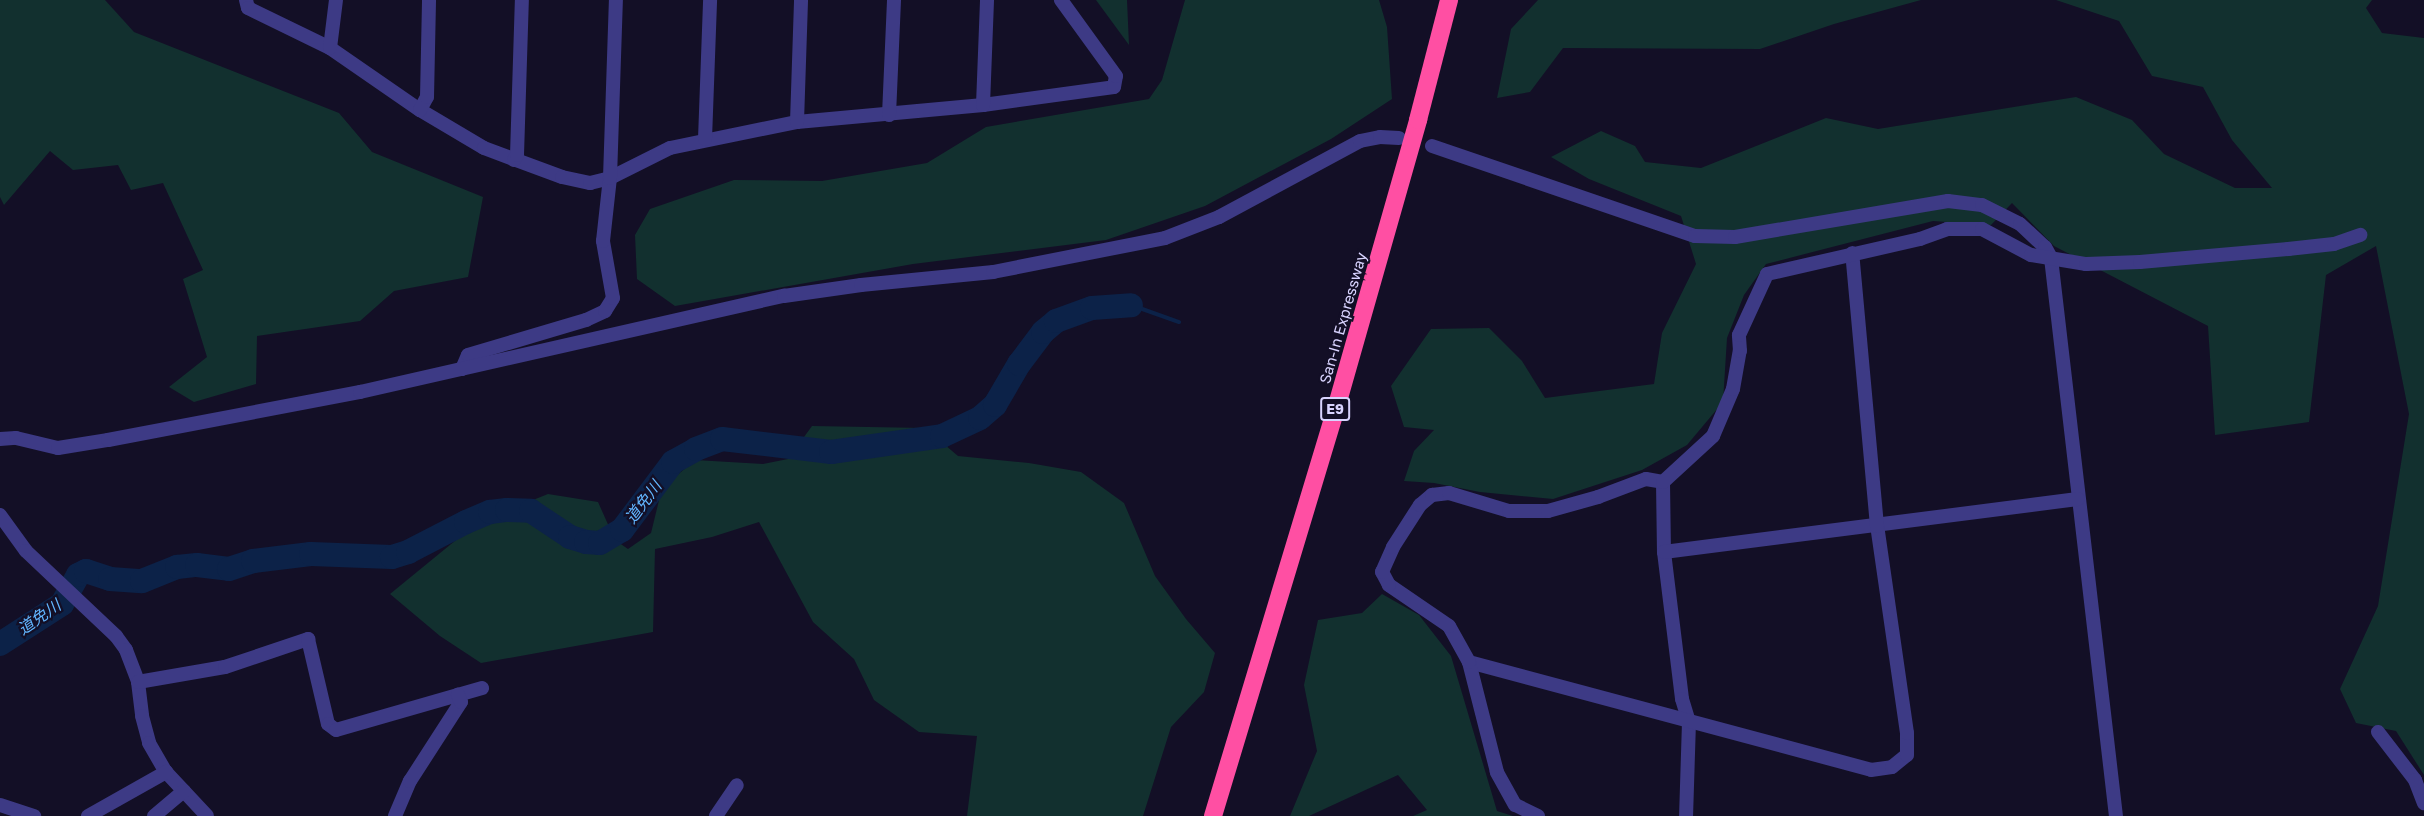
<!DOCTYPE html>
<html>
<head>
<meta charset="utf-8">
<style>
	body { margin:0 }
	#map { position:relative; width:2424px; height:816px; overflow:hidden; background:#130f26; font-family:"Golos Text","Noto Sans JP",sans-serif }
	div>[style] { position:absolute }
	.green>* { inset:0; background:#12302f }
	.stream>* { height:4px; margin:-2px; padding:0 2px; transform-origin:2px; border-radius:2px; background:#0c2248 }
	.river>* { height:24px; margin:-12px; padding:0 12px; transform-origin:12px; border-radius:12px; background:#0c2248 }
	.minor>* { height:14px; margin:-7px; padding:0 7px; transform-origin:7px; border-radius:7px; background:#3d3a85 }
	.highway>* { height:18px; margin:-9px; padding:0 9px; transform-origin:9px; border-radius:9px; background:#ff4fa3 }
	span { translate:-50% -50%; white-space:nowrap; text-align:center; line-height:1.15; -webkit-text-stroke:4.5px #130f26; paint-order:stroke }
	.shield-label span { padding:2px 4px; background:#130f26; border:2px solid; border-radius:4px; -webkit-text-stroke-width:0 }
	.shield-label { font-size:14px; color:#d9d4ff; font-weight:700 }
	.street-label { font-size:15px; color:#d9d4ff }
	.water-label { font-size:16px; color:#62b6ff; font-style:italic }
</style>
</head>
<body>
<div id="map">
	<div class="green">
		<div style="clip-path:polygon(0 0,105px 0,134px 32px,339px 113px,372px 152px,483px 197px,468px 277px,394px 291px,360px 321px,257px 336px,256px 384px,194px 402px,169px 387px,207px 357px,183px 279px,203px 270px,163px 183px,131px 190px,118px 165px,73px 170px,50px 151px,4px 205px,0 197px)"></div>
		<div style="clip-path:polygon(1096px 0,1127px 0,1129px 45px)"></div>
		<div style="clip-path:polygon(1185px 0,1379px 0,1387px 27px,1392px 99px,1331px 139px,1205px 206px,1106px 240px,913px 264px,675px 306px,637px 279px,635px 235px,650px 209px,734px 180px,822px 181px,927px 163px,986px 127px,1149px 99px,1162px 80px)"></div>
		<div style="clip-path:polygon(1538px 0,1921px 0,1834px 24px,1760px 49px,1563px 48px,1530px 92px,1497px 98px,1511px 29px)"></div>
		<div style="clip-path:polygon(2056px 0,2372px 0,2366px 8px,2382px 33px,2424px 38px,2424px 775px,2396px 731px,2356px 723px,2340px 689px,2378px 606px,2409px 414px,2376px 246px,2326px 275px,2309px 422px,2215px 435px,2208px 326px,2054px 246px,2012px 203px,1991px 225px,1933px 221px,1766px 264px,1744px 295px,1727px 338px,1723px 402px,1687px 445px,1642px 470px,1553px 499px,1480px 492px,1434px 483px,1404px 481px,1414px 451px,1434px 430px,1404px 427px,1391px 386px,1431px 329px,1489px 328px,1522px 361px,1545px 398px,1654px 384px,1662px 333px,1696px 264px,1681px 216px,1589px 179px,1551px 157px,1601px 131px,1635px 146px,1645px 162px,1701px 168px,1826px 118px,1878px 129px,2076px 97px,2132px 120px,2164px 154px,2235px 188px,2272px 188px,2232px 140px,2203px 87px,2152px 76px,2119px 21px)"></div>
		<div style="clip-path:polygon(812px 426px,925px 428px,958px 456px,1029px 463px,1081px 472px,1124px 503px,1155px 576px,1186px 619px,1215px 653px,1204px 692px,1171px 727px,1143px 816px,967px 816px,977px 736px,919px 732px,874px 700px,854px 659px,813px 622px,759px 522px,712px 537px,655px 549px,653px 632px,481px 663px,440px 636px,390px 594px,478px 522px,548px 494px,598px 502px,615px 540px,628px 549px,651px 533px,662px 488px,695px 460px,763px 464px,788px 459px)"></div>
		<div style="clip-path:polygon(1382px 594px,1419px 615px,1451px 656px,1497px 811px,1513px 816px,1413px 816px,1427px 810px,1398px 775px,1309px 816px,1290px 816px,1317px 751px,1304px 685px,1318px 620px,1362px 613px)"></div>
	</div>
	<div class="stream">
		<div style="left:1131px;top:305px;width:51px;rotate:19.5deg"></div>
	</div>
	<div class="river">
		<div style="left:0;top:644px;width:74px;rotate:-32.8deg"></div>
		<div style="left:62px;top:604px;width:33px;rotate:-61deg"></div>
		<div style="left:78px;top:575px;width:9px;rotate:-27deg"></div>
		<div style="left:86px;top:571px;width:25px;rotate:18deg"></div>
		<div style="left:110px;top:579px;width:32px;rotate:4deg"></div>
		<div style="left:142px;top:581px;width:38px;rotate:-22deg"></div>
		<div style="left:177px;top:567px;width:20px;rotate:-6deg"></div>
		<div style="left:197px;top:565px;width:32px;rotate:7deg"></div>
		<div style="left:229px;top:569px;width:25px;rotate:-18deg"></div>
		<div style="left:253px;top:561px;width:58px;rotate:-6.9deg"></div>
		<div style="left:311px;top:554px;width:81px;rotate:2.1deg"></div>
		<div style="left:392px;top:557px;width:17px;rotate:-17deg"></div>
		<div style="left:408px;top:552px;width:65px;rotate:-27.3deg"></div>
		<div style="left:466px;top:522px;width:26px;rotate:-23deg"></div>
		<div style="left:490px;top:512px;width:17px;rotate:-7deg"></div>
		<div style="left:507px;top:510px;width:24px;rotate:2deg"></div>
		<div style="left:531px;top:511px;width:47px;rotate:33.7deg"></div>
		<div style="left:570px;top:537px;width:17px;rotate:17deg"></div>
		<div style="left:586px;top:542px;width:14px;rotate:4deg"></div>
		<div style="left:600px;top:543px;width:26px;rotate:-31deg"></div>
		<div style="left:622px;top:530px;width:85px;rotate:-53.1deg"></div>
		<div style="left:673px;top:462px;width:26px;rotate:-29deg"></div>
		<div style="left:696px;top:449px;width:28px;rotate:-21deg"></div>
		<div style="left:722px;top:439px;width:110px;rotate:6.8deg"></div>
		<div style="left:831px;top:452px;width:112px;rotate:-8.2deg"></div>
		<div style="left:942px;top:436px;width:42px;rotate:-25.3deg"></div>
		<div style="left:980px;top:418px;width:20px;rotate:-41deg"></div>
		<div style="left:995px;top:405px;width:48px;rotate:-59.7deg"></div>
		<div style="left:1019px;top:364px;width:40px;rotate:-53deg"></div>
		<div style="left:1043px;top:332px;width:17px;rotate:-40deg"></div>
		<div style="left:1056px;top:321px;width:38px;rotate:-20deg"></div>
		<div style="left:1092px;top:308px;width:39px;rotate:-4deg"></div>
	</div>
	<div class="minor">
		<div style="left:246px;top:0;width:8px;rotate:76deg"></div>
		<div style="left:248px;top:8px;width:91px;rotate:26deg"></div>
		<div style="left:330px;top:48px;width:109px;rotate:34.6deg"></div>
		<div style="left:420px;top:110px;width:74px;rotate:30.7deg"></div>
		<div style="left:484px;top:148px;width:83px;rotate:20.4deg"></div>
		<div style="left:562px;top:177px;width:29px;rotate:12deg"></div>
		<div style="left:590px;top:183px;width:21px;rotate:-14deg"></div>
		<div style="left:610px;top:178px;width:67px;rotate:-26.6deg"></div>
		<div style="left:670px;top:148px;width:130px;rotate:-11.6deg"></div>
		<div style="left:797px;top:122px;width:187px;rotate:-5.2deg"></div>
		<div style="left:983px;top:105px;width:132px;rotate:-7.8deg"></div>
		<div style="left:1114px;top:87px;width:11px;rotate:-80deg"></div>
		<div style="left:1116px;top:76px;width:94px;rotate:-125.9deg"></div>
		<div style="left:330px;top:48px;width:48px;rotate:-82.9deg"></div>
		<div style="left:983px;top:105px;width:105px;rotate:-87.8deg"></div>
		<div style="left:420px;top:110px;width:15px;rotate:-62deg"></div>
		<div style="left:427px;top:97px;width:97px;rotate:-88.8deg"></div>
		<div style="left:889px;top:115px;width:115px;rotate:-87.5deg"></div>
		<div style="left:797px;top:122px;width:122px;rotate:-88.1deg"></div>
		<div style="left:705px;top:139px;width:139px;rotate:-87.9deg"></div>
		<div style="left:1432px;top:146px;width:278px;rotate:18.9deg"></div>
		<div style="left:1695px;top:236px;width:40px;rotate:1.4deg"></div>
		<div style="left:1735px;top:237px;width:216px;rotate:-9.6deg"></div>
		<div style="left:1948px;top:201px;width:34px;rotate:7deg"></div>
		<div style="left:1982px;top:205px;width:42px;rotate:26.6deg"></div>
		<div style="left:2020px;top:224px;width:34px;rotate:43deg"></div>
		<div style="left:2045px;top:247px;width:13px;rotate:61deg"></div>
		<div style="left:2051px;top:258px;width:562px;rotate:83.36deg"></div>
		<div style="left:514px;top:160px;width:6px;rotate:-59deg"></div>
		<div style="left:517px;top:155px;width:155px;rotate:-88.2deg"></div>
		<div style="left:462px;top:369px;width:15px;rotate:-67deg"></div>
		<div style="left:468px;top:355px;width:123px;rotate:-16.5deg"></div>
		<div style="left:586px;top:320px;width:21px;rotate:-25deg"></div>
		<div style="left:605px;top:311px;width:15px;rotate:-58deg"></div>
		<div style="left:613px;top:298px;width:58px;rotate:-100deg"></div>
		<div style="left:603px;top:241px;width:63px;rotate:-83.7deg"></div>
		<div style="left:610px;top:178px;width:178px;rotate:-88.1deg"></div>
		<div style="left:0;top:439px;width:16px;rotate:-4deg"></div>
		<div style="left:16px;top:438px;width:43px;rotate:13.4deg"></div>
		<div style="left:58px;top:448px;width:51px;rotate:-9.1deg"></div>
		<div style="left:108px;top:440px;width:257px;rotate:-10.8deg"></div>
		<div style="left:360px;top:392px;width:435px;rotate:-12.8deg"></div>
		<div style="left:784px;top:296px;width:78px;rotate:-8.1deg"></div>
		<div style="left:861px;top:285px;width:133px;rotate:-5.6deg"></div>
		<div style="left:993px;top:272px;width:175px;rotate:-11.2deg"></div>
		<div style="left:1165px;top:238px;width:58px;rotate:-21.3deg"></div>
		<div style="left:1219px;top:217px;width:160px;rotate:-28.3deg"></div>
		<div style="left:1360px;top:141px;width:20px;rotate:-11deg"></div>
		<div style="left:1380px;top:137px;width:19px;rotate:3deg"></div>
		<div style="left:1663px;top:482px;width:70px;rotate:89.2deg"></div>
		<div style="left:1664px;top:552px;width:148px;rotate:83deg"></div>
		<div style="left:1682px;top:699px;width:24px;rotate:73deg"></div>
		<div style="left:1689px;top:722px;width:94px;rotate:91.8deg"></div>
		<div style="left:0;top:515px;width:44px;rotate:54.2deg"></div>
		<div style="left:26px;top:551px;width:124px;rotate:43.4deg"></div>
		<div style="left:116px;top:636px;width:17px;rotate:54deg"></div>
		<div style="left:126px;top:650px;width:34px;rotate:69deg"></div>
		<div style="left:138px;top:682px;width:34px;rotate:83deg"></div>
		<div style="left:142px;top:716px;width:28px;rotate:75deg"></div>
		<div style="left:149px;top:743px;width:34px;rotate:60deg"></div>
		<div style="left:166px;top:772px;width:60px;rotate:47deg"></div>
		<div style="left:1664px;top:552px;width:417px;rotate:-7.3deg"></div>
		<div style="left:1469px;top:662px;width:416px;rotate:15deg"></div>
		<div style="left:1871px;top:770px;width:21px;rotate:-8deg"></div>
		<div style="left:1892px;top:767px;width:19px;rotate:-39deg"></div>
		<div style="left:1907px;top:755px;width:22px;rotate:-90deg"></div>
		<div style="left:1907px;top:733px;width:209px;rotate:-98.2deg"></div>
		<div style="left:1877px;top:526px;width:274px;rotate:-95.2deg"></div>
		<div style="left:138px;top:682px;width:88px;rotate:-9.8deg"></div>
		<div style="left:225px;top:667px;width:88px;rotate:-18.6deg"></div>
		<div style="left:308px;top:639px;width:87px;rotate:76.8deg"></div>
		<div style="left:328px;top:724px;width:10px;rotate:37deg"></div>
		<div style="left:336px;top:730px;width:152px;rotate:-16deg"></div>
		<div style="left:2378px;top:732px;width:61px;rotate:52.4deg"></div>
		<div style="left:2415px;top:780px;width:25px;rotate:69deg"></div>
		<div style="left:0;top:805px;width:36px;rotate:18deg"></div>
		<div style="left:88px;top:816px;width:90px;rotate:-29.4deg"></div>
		<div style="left:154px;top:816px;width:39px;rotate:-40deg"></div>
		<div style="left:395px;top:816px;width:38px;rotate:-67deg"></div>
		<div style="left:410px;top:781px;width:94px;rotate:-57.2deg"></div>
		<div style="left:461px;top:702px;width:8px;rotate:-113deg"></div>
		<div style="left:716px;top:816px;width:37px;rotate:-56deg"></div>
		<div style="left:1538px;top:816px;width:25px;rotate:-154deg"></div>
		<div style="left:1515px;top:805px;width:38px;rotate:-119deg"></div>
		<div style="left:1497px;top:772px;width:114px;rotate:-104.3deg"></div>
		<div style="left:1469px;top:662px;width:41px;rotate:-119.1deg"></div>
		<div style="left:1449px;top:626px;width:73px;rotate:-145.7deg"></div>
		<div style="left:1389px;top:585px;width:15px;rotate:-118deg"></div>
		<div style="left:1382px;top:572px;width:27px;rotate:-66deg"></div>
		<div style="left:1393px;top:547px;width:50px;rotate:-57.3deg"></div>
		<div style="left:1420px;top:505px;width:16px;rotate:-40deg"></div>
		<div style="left:1432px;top:495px;width:17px;rotate:-7deg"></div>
		<div style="left:1449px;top:493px;width:63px;rotate:16.7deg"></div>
		<div style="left:1509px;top:511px;width:39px"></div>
		<div style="left:1548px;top:511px;width:52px;rotate:-15.6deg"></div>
		<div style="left:1598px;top:497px;width:51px;rotate:-20.6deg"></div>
		<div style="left:1646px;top:479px;width:17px;rotate:10deg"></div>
		<div style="left:1663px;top:482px;width:68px;rotate:-42.6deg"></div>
		<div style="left:1713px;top:436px;width:51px;rotate:-66.9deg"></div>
		<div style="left:1733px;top:389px;width:39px;rotate:-80deg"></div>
		<div style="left:1740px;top:351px;width:16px;rotate:-94deg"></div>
		<div style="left:1739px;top:335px;width:67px;rotate:-65.3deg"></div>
		<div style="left:1767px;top:274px;width:157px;rotate:-12.9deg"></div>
		<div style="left:1920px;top:239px;width:29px;rotate:-20deg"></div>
		<div style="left:1947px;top:229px;width:35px"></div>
		<div style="left:1982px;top:229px;width:55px;rotate:28deg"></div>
		<div style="left:2031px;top:255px;width:56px;rotate:9.3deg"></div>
		<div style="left:2086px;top:264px;width:54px;rotate:-2.1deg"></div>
		<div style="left:2140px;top:262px;width:149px;rotate:-5deg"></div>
		<div style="left:2288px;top:249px;width:46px;rotate:-6.2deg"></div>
		<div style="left:2334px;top:244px;width:28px;rotate:-19deg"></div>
	</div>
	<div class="highway">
		<div style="left:1213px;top:816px;width:422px;rotate:-73.2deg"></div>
		<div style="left:1335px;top:412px;width:304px;rotate:-74.1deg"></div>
		<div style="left:1418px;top:120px;width:124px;rotate:-75.5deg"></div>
	</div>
	<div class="shield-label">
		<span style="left:1335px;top:409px">E9</span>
	</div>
	<div class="street-label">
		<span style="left:1343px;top:318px;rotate:-74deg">San-In Expressway</span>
	</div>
	<div class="water-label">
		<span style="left:643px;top:502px;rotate:-53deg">道免川</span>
		<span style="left:39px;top:617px;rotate:-35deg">道免川</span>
	</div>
</div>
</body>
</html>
